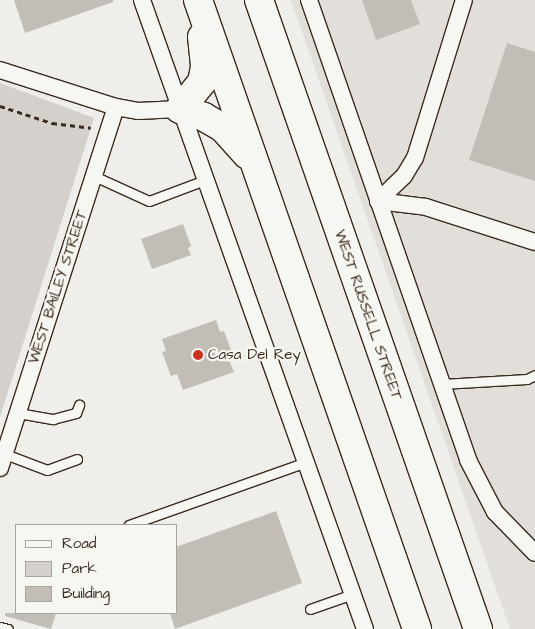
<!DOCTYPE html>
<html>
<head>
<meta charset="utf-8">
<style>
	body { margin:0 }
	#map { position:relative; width:535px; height:629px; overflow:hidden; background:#efeeea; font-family:"Architects Daughter",sans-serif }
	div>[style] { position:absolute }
	.built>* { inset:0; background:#e2dfdb }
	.green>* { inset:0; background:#d4d1cc }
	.building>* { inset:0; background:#c2bdb7 }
	.path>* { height:3px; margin-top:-1.5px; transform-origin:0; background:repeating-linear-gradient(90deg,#3b2a1e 0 5px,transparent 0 9px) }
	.roads { filter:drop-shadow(1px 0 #3b2a1e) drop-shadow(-1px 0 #3b2a1e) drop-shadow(0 1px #3b2a1e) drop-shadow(0 -1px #3b2a1e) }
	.service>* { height:9px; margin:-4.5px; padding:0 4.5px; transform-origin:4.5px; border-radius:4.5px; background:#f6f6f2 }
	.minor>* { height:16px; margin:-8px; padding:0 8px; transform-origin:8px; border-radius:8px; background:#f6f6f2 }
	.trunk>* { height:28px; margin:-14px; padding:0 14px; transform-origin:14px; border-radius:14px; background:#f6f6f2 }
	.dots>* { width:14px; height:14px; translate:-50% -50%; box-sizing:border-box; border:2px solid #f6f6f2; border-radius:50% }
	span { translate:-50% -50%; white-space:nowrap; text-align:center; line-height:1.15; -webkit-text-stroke:4.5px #f6f6f2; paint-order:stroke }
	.street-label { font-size:15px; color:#3b2a1e }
	.poi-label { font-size:15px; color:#3b2a1e }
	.left { translate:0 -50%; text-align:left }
	.legend { position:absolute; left:15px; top:524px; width:162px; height:90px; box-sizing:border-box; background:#f6f6f2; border:1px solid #aba49d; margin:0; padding:6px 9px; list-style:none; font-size:15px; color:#3b2a1e }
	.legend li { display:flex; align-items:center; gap:10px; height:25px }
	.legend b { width:25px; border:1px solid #aba49d }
</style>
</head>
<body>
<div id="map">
	<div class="built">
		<div style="clip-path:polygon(291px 0,535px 0,535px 629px,510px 629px)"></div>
	</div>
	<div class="green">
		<div style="clip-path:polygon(0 83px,94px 118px,0 417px)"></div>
	</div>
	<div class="building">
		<div style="clip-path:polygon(14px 0,113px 0,113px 2px,25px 33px)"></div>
		<div style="clip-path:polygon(362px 0,411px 0,420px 24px,376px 40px)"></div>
		<div style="clip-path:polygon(507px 43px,535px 52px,535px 181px,469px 160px)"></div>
		<div style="clip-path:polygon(183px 224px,191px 246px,188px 248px,191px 255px,152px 269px,141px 239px)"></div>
		<div style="clip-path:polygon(216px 320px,220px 332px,224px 331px,234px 358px,229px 360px,234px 372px,183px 390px,177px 374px,171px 376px,162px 352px,166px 351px,162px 339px)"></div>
		<div style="clip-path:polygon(276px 511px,302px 583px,175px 629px,170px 613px,176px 613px,176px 547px)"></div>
		<div style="clip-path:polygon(5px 613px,56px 613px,51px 629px,5px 616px)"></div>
	</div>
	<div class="path">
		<div style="left:0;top:106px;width:55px;rotate:18.1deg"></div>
		<div style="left:52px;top:123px;width:39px;rotate:7deg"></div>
	</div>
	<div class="roads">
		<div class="service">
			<div style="left:94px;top:176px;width:60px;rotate:24.4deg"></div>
			<div style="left:149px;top:201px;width:60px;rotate:-20.6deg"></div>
			<div style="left:442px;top:384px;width:85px;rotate:-3.4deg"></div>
			<div style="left:527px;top:379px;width:9px;rotate:-27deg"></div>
			<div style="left:18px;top:413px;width:36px;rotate:10deg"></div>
			<div style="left:53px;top:419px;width:24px;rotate:-15deg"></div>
			<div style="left:76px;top:413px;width:9px;rotate:-69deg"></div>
			<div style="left:5px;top:454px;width:45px;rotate:20.9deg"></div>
			<div style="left:47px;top:470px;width:32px;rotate:-20deg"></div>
			<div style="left:129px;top:525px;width:188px;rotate:-19.6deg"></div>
			<div style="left:310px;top:609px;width:46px;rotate:-19.2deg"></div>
			<div style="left:0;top:627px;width:8px;rotate:14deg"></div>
		</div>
		<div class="minor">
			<div style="left:142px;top:0;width:667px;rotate:70.48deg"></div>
			<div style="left:309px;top:0;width:487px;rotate:70.9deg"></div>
			<div style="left:468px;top:460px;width:59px;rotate:62.6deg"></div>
			<div style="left:495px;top:512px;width:57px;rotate:45.7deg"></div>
			<div style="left:0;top:70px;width:122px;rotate:17.7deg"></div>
			<div style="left:116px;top:107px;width:22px;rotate:10deg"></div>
			<div style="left:138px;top:111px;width:42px;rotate:-2.7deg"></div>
			<div style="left:378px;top:201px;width:36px;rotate:-44deg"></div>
			<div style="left:404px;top:176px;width:21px;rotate:-59deg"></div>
			<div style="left:415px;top:158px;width:165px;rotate:-72.8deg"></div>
			<div style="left:378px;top:201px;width:48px;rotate:7.1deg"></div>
			<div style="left:426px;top:207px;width:114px;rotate:17.8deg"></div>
			<div style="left:0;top:468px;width:379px;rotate:-72.2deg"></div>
		</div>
		<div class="trunk">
			<div style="left:198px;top:0;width:666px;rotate:70.8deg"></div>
			<div style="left:259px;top:0;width:666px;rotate:70.8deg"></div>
			<div style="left:202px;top:37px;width:30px;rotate:84deg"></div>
			<div style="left:205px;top:67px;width:15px;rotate:101deg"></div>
			<div style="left:202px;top:82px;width:35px;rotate:129deg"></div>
			<div style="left:180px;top:109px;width:25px;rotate:18deg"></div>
			<div style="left:204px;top:117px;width:22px;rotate:30deg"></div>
			<div style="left:223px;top:128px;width:36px;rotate:48deg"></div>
		</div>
	</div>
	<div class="dots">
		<div style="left:198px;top:355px;background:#c8321e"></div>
	</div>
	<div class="street-label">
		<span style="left:58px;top:287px;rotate:-72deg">WEST BAILEY STREET</span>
		<span style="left:368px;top:315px;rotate:71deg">WEST RUSSELL STREET</span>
	</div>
	<div class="poi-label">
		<span class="left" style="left:208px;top:355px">Casa Del Rey</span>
	</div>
	<ul class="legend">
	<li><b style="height:6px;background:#f6f6f2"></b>Road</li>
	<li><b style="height:14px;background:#d4d1cc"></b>Park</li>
	<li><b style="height:14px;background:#c2bdb7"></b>Building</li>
	</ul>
</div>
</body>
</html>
